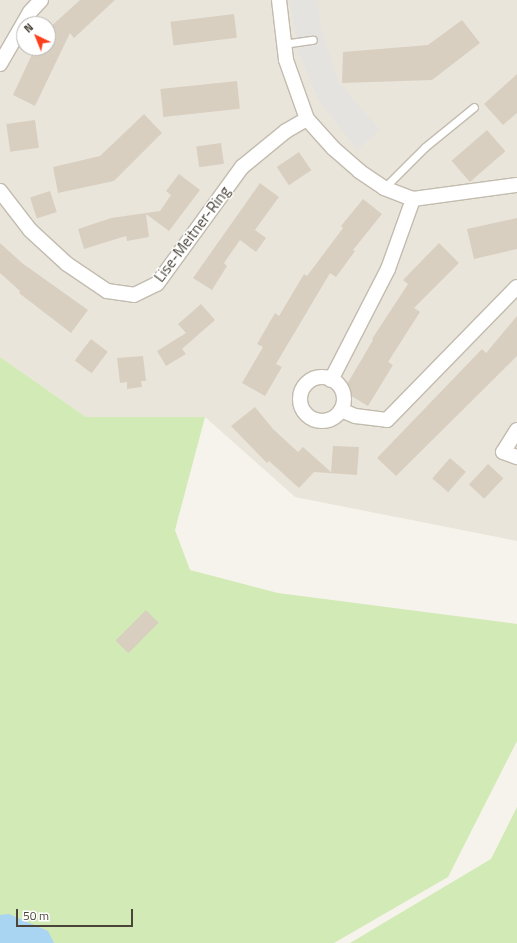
<!DOCTYPE html>
<html>
<head>
<meta charset="utf-8">
<style>
	body { margin:0 }
	#map { position:relative; width:517px; height:943px; overflow:hidden; background:#f6f3ec; font-family:"Titillium Web",sans-serif }
	div>[style] { position:absolute }
	.residential>* { inset:0; background:#eae5da }
	.green>* { inset:0; background:#d2eab5 }
	.parking>* { inset:0; background:#e5e3e0 }
	.water>* { inset:0; background:#a9d4f2 }
	.building>* { inset:0; background:#d8cfc1; transform-origin:0 0 }
	.roads { filter:drop-shadow(1px 0 #c2bbae) drop-shadow(-1px 0 #c2bbae) drop-shadow(0 1px #c2bbae) drop-shadow(0 -1px #c2bbae) }
	.service>* { height:7px; margin:-3.5px; padding:0 3.5px; transform-origin:3.5px; border-radius:3.5px; background:#fff }
	.minor>* { height:14px; margin:-7px; padding:0 7px; transform-origin:7px; border-radius:7px; background:#fff }
	.minor>.ring { margin:-7px; padding:0; box-sizing:content-box; background:none; border:14px solid #fff; border-radius:50% }
	span { translate:-50% -50%; white-space:nowrap; text-align:center; line-height:1.15; -webkit-text-stroke:3px #fff; paint-order:stroke }
	.street-label { font-size:15px; color:#4b4439 }
	.north { position:absolute; left:16px; top:16px; width:40px; height:40px; box-sizing:border-box; background:#fff; border:1px solid #b7b4b0; border-radius:50%; rotate:317deg; font-size:11px; font-weight:700; line-height:16px; text-align:center; color:#4b4439 }
	.north::after { content:''; display:block; margin:auto; width:14px; height:18px; background:#fc3f1d; clip-path:polygon(50% 0,100% 100%,50% 72%,0 100%) }
	.scale { position:absolute; left:16px; top:909px; width:117px; height:18px; box-sizing:border-box; border:2px solid #4b4439; border-top:0; padding-left:5px; font-size:12px; line-height:14px; white-space:nowrap; color:#4b4439; -webkit-text-stroke:3px #fff; paint-order:stroke }
</style>
</head>
<body>
<div id="map">
	<div class="residential">
		<div style="clip-path:polygon(evenodd,0 0,517px 0,517px 541px,295px 497px,205px 417px,86px 417px,0 357px,0 0,24px 24px,48px 24px,48px 48px,24px 48px,24px 24px)"></div>
	</div>
	<div class="green">
		<div style="clip-path:polygon(0 357px,86px 417px,205px 417px,175px 530px,190px 570px,278px 593px,517px 624px,517px 741px,448px 877px,334px 943px,0 943px)"></div>
		<div style="clip-path:polygon(517px 807px,517px 943px,350px 943px,491px 859px)"></div>
	</div>
	<div class="parking">
		<div style="clip-path:polygon(290px 0,318px 0,321px 29px,339px 82px,380px 130px,357px 150px,319px 101px,298px 51px)"></div>
	</div>
	<div class="water">
		<div style="clip-path:polygon(9px 914px,48px 931px,54px 943px,0 943px,0 915px)"></div>
	</div>
	<div class="building">
		<div style="clip-path:polygon(80px 0,115px 0,74px 38px,70px 33px,35px 106px,13px 95px,35px 48px,48px 48px,48px 29px)"></div>
		<div style="left:234px;top:14px;width:24px;height:64px;rotate:83deg"></div>
		<div style="clip-path:polygon(462px 20px,480px 43px,432px 80px,342px 83px,343px 52px,428px 45px)"></div>
		<div style="clip-path:polygon(517px 74px,517px 113px,503px 125px,484px 104px)"></div>
		<div style="left:237px;top:81px;width:28px;height:77px;rotate:84deg"></div>
		<div style="clip-path:polygon(144px 114px,162px 133px,114px 181px,58px 193px,53px 167px,100px 156px)"></div>
		<div style="left:35px;top:120px;width:28px;height:29px;rotate:82deg"></div>
		<div style="left:487px;top:130px;width:28px;height:47px;rotate:49deg"></div>
		<div style="left:221px;top:143px;width:21px;height:25px;rotate:82deg"></div>
		<div style="left:299px;top:152px;width:22px;height:27px;rotate:56deg"></div>
		<div style="clip-path:polygon(179px 174px,200px 190px,169px 231px,146px 214px,149px 237px,127px 241px,126px 236px,84px 249px,78px 229px,111px 218px,160px 211px,171px 195px,166px 191px)"></div>
		<div style="clip-path:polygon(260px 183px,279px 197px,255px 230px,266px 238px,256px 252px,240px 240px,224px 263px,227px 266px,212px 290px,193px 278px)"></div>
		<div style="left:50px;top:191px;width:22px;height:21px;rotate:72deg"></div>
		<div style="clip-path:polygon(363px 199px,382px 214px,353px 250px,355px 251px,336px 277px,330px 273px,276px 364px,282px 367px,265px 396px,242px 383px,263px 347px,257px 344px,275px 313px,279px 316px,304px 274px,307px 276px,343px 228px,341px 226px)"></div>
		<div style="clip-path:polygon(517px 218px,517px 249px,474px 259px,467px 229px)"></div>
		<div style="clip-path:polygon(0 243px,22px 263px,88px 310px,71px 333px,19px 293px,20px 291px,0 273px)"></div>
		<div style="clip-path:polygon(439px 243px,459px 263px,414px 308px,420px 312px,388px 362px,393px 365px,368px 406px,343px 391px,373px 340px,372px 339px,408px 284px,403px 280px)"></div>
		<div style="clip-path:polygon(201px 304px,215px 320px,182px 349px,186px 354px,166px 366px,157px 351px,186px 333px,178px 324px)"></div>
		<div style="clip-path:polygon(517px 316px,517px 356px,396px 476px,377px 458px,482px 349px,486px 353px)"></div>
		<div style="left:91px;top:339px;width:21px;height:27px;rotate:37deg"></div>
		<div style="clip-path:polygon(143px 356px,146px 381px,141px 381px,142px 387px,127px 389px,127px 382px,120px 383px,117px 358px)"></div>
		<div style="clip-path:polygon(255px 407px,273px 429px,298px 452px,303px 447px,331px 472px,333px 446px,359px 447px,357px 475px,314px 472px,299px 488px,269px 461px,267px 463px,231px 426px)"></div>
		<div style="left:450px;top:458px;width:21px;height:27px;rotate:41deg"></div>
		<div style="left:488px;top:464px;width:21px;height:28px;rotate:43deg"></div>
		<div style="left:146px;top:610px;width:18px;height:43px;rotate:45deg"></div>
	</div>
	<div class="roads">
		<div class="service">
			<div style="left:283px;top:44px;width:30px;rotate:-8deg"></div>
			<div style="left:384px;top:188px;width:58px;rotate:-45deg"></div>
			<div style="left:425px;top:147px;width:63px;rotate:-39.2deg"></div>
		</div>
		<div class="minor">
			<div style="left:279px;top:0;width:60px;rotate:83.3deg"></div>
			<div style="left:286px;top:60px;width:63px;rotate:70.4deg"></div>
			<div style="left:307px;top:119px;width:39px;rotate:48deg"></div>
			<div style="left:333px;top:148px;width:35px;rotate:41deg"></div>
			<div style="left:359px;top:171px;width:30px;rotate:34deg"></div>
			<div style="left:384px;top:188px;width:31px;rotate:21deg"></div>
			<div style="left:413px;top:199px;width:105px;rotate:-7.7deg"></div>
			<div style="left:0;top:64px;width:60px;rotate:-60deg"></div>
			<div style="left:30px;top:12px;width:16px;rotate:-47deg"></div>
			<div style="left:0;top:191px;width:49px;rotate:52.4deg"></div>
			<div style="left:30px;top:230px;width:50px;rotate:42.6deg"></div>
			<div style="left:67px;top:264px;width:48px;rotate:34deg"></div>
			<div style="left:107px;top:291px;width:27px;rotate:8deg"></div>
			<div style="left:134px;top:295px;width:25px;rotate:-26deg"></div>
			<div style="left:157px;top:284px;width:145px;rotate:-54deg"></div>
			<div style="left:242px;top:167px;width:57px;rotate:-39.3deg"></div>
			<div style="left:286px;top:131px;width:24px;rotate:-30deg"></div>
			<div class="ring" style="left:300px;top:377px;width:30px;height:30px"></div>
			<div style="left:331px;top:380px;width:125px;rotate:-62.8deg"></div>
			<div style="left:388px;top:269px;width:74px;rotate:-70.3deg"></div>
			<div style="left:341px;top:410px;width:15px;rotate:23deg"></div>
			<div style="left:355px;top:416px;width:32px;rotate:7deg"></div>
			<div style="left:387px;top:420px;width:186px;rotate:-45.7deg"></div>
			<div style="left:517px;top:430px;width:26px;rotate:122deg"></div>
			<div style="left:503px;top:452px;width:15px;rotate:20deg"></div>
		</div>
	</div>
	<div class="street-label">
		<span style="left:192px;top:234px;rotate:-53deg">Lise-Meitner-Ring</span>
	</div>
	<div class="north">N</div>
	<div class="scale">50 m</div>
</div>
</body>
</html>
